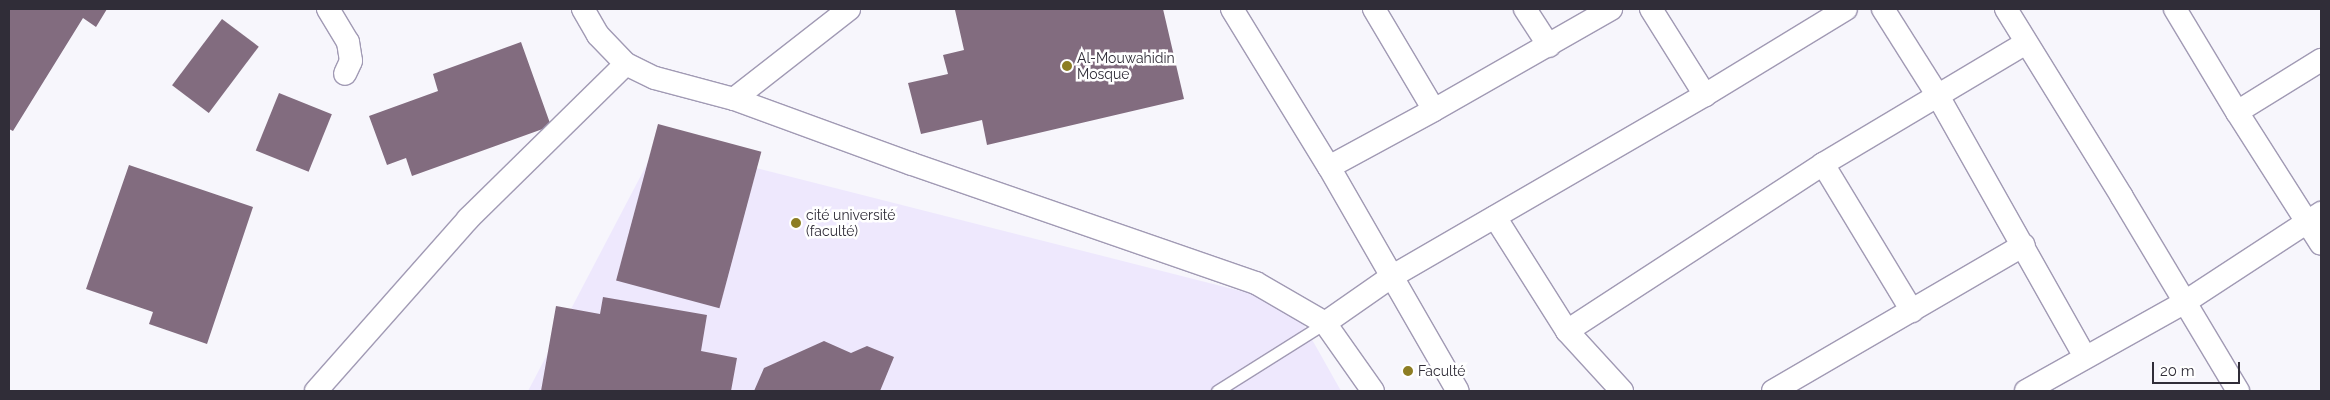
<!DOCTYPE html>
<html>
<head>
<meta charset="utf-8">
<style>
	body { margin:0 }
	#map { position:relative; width:2330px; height:400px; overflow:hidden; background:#f7f6fc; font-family:Raleway,sans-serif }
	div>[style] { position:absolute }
	.built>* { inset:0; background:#eee8fd }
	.building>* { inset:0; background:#826c7f; transform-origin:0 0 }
	.roads { filter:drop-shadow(1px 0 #a19ab4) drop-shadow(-1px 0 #a19ab4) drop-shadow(0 1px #a19ab4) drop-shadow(0 -1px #a19ab4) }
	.lane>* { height:11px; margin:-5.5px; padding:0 5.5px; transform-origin:5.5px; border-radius:5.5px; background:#fff }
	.street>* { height:22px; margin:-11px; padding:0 11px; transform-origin:11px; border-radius:11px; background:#fff }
	.dots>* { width:14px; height:14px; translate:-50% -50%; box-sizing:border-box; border:2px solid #fff; border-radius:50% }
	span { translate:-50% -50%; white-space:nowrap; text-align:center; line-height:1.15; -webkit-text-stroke:5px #fff; paint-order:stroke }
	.poi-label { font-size:14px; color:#302d38 }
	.left { translate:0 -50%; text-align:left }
	.frame { position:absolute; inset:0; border:10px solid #302d38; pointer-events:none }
	.scale { position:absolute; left:2152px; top:362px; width:88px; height:22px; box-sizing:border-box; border:2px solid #302d38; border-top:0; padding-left:6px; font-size:15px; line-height:18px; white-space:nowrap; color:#302d38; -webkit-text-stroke:4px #fff; paint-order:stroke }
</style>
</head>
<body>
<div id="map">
	<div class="built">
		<div style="clip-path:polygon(658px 143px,1292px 304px,1341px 391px,528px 391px)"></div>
	</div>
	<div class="building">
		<div style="clip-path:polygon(9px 9px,107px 9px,96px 27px,83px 18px,13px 131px,9px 129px)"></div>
		<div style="clip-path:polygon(962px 9px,1163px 9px,1184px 99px,987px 145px,982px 120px,921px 134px,908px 83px,948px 74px,943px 55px,964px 50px,955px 10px)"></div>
		<div style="left:222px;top:19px;width:46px;height:83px;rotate:37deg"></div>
		<div style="clip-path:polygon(521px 42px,551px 126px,412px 176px,406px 158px,387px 165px,369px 116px,438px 91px,433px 74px)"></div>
		<div style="left:279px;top:93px;width:57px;height:62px;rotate:22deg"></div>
		<div style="left:658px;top:124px;width:107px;height:162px;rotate:15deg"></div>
		<div style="clip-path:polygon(129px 165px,253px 207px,207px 344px,149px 324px,153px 312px,86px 289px)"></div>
		<div style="clip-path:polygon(603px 297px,707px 315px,701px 351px,737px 358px,731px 391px,541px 391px,556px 306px,600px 314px)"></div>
		<div style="clip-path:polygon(824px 341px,851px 353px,867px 346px,894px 357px,880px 391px,754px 391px,764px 368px)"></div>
	</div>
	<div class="roads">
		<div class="lane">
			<div style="left:1217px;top:391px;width:128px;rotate:-32.2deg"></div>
		</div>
		<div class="street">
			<div style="left:328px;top:9px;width:39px;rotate:59deg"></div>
			<div style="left:348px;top:42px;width:19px;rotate:81deg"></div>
			<div style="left:351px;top:61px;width:14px;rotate:115deg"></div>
			<div style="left:583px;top:9px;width:30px;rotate:60deg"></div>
			<div style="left:598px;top:35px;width:40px;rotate:46deg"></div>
			<div style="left:626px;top:64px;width:32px;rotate:26deg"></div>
			<div style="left:655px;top:78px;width:82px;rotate:14.9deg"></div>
			<div style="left:734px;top:99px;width:189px;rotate:20.1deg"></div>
			<div style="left:912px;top:164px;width:364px;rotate:19.1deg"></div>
			<div style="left:1256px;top:283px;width:80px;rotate:30.1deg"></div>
			<div style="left:1325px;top:323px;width:83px;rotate:54.8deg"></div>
			<div style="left:1232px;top:9px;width:185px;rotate:58.5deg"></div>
			<div style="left:1329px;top:167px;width:258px;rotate:60.1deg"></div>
			<div style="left:1374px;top:9px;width:117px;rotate:59.3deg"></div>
			<div style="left:1525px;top:9px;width:44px;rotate:57deg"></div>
			<div style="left:1651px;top:9px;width:102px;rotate:57.9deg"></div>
			<div style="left:1883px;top:9px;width:103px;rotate:57.7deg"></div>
			<div style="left:1938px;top:96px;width:300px;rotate:60.6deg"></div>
			<div style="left:2006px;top:9px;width:221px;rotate:58.3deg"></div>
			<div style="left:2122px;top:197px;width:226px;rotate:59.1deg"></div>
			<div style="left:2175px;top:9px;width:120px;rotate:59deg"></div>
			<div style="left:2237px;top:112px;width:156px;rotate:57.5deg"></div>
			<div style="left:734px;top:99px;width:146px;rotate:-38deg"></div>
			<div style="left:2237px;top:112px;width:99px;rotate:-31.8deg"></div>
			<div style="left:1823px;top:164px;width:172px;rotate:58.8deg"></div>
			<div style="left:1329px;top:167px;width:119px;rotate:-28.5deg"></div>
			<div style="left:1434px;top:110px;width:204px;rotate:-29.7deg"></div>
			<div style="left:1495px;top:217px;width:135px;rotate:57.7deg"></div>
			<div style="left:1325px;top:323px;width:80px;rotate:-34.9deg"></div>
			<div style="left:1391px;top:277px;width:363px;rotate:-30.1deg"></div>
			<div style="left:1705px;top:95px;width:165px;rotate:-31.4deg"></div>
			<div style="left:316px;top:391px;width:230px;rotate:-48.5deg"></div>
			<div style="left:468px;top:219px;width:221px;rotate:-44.5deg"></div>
			<div style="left:1622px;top:391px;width:81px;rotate:-132.5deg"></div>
			<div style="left:1567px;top:331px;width:306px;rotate:-33.1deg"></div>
			<div style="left:1823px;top:164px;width:236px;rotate:-30.8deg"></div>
			<div style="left:1773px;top:391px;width:290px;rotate:-30.2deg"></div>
			<div style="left:2026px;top:391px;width:182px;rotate:-29.2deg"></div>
			<div style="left:2185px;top:302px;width:163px;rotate:-33.2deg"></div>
		</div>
	</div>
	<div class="dots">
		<div style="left:1067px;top:66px;background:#8d7d23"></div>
		<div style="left:796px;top:223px;background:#8d7d23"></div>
		<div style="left:1408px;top:371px;background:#8d7d23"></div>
	</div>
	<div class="poi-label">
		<span class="left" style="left:1077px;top:66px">Al-Mouwahidin<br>Mosque</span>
		<span class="left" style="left:806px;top:223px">cité université<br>(faculté)</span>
		<span class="left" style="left:1418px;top:371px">Faculté</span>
	</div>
	<div class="frame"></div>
	<div class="scale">20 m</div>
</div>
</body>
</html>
